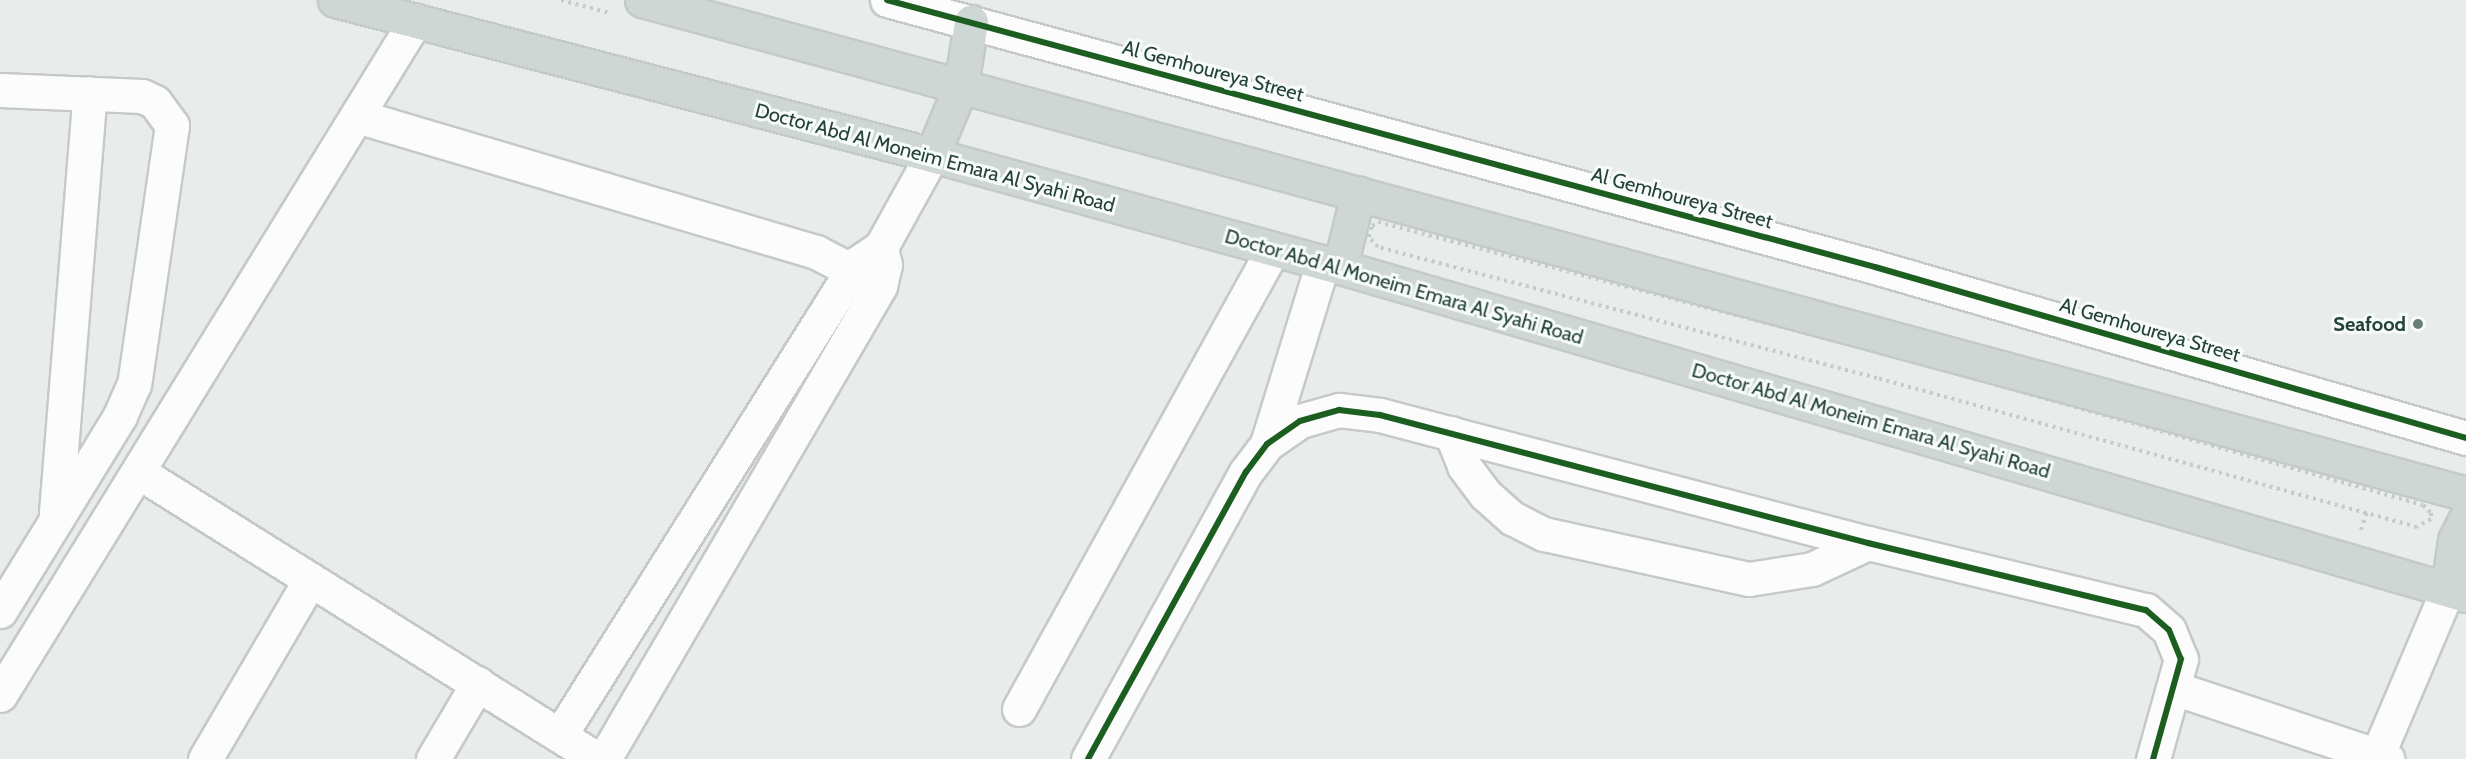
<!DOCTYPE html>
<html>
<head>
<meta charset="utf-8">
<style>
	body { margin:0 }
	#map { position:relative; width:2466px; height:759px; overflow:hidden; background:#e8edeb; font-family:Cabin,sans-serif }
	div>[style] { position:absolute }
	.path>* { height:4px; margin-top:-2px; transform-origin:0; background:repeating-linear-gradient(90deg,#c3ccca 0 3px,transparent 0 7.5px) }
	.roads { filter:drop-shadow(2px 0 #c5cac8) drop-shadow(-2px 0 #c5cac8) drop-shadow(0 2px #c5cac8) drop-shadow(0 -2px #c5cac8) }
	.minor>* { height:33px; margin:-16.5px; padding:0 16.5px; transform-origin:16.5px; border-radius:16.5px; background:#fcfcfc }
	.major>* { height:33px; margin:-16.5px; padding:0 16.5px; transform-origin:16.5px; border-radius:16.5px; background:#cfd7d5 }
	.cycleway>* { height:6px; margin:-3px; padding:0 3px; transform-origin:3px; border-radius:3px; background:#1b5e20 }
	.dots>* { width:16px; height:16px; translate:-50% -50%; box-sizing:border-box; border:3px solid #f7fbf9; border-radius:50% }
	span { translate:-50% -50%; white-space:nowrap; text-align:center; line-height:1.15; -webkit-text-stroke:6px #f7fbf9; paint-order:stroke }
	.street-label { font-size:20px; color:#24423a }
	.poi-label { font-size:20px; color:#24423a; font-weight:700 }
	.right { translate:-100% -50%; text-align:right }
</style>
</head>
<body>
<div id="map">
	<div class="path">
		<div style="left:561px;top:0;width:51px;rotate:14.9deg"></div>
		<div style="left:1378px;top:222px;width:548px;rotate:14.59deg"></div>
		<div style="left:1908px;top:360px;width:535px;rotate:15.72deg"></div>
		<div style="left:2423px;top:505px;width:11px;rotate:45deg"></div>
		<div style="left:2431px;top:513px;width:6px;rotate:90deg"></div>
		<div style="left:2431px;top:519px;width:16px;rotate:150deg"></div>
		<div style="left:2417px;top:527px;width:560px;rotate:-164.57deg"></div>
		<div style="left:1877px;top:378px;width:516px;rotate:-165.29deg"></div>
		<div style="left:1378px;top:247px;width:13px;rotate:-132deg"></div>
		<div style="left:1369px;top:237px;width:11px;rotate:-75deg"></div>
		<div style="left:1372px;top:226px;width:7px;rotate:-34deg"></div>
		<div style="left:2361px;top:530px;width:19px;rotate:-72deg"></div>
	</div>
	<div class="roads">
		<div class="minor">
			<div style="left:887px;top:0;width:1023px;rotate:15.12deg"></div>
			<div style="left:1875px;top:267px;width:615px;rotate:16.14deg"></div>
			<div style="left:0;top:90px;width:142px;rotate:2.4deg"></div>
			<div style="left:142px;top:96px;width:14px;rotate:25deg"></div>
			<div style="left:155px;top:102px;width:29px;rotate:54deg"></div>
			<div style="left:172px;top:125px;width:262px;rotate:98.3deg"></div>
			<div style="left:134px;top:384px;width:35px;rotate:114deg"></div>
			<div style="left:120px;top:416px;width:229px;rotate:121.6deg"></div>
			<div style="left:357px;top:116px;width:479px;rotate:16.5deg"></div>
			<div style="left:816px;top:252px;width:63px;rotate:27.4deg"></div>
			<div style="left:1451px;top:433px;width:35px;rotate:68deg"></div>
			<div style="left:1464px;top:466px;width:35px;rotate:53deg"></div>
			<div style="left:1485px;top:494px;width:36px;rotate:42deg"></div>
			<div style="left:1512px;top:518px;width:36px;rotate:27deg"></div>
			<div style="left:1544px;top:534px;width:210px;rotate:12.4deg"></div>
			<div style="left:1749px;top:579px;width:64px;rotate:-9deg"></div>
			<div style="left:1812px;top:569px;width:62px;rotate:-24.9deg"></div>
			<div style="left:1267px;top:444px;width:190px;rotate:-72.9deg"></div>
			<div style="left:140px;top:473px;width:539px;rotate:32.04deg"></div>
			<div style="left:56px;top:512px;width:420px;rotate:-85.4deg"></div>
			<div style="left:2174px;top:688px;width:225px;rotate:18.4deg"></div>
			<div style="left:0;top:695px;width:792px;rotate:-58.38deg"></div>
			<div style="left:1019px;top:709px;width:525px;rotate:-61.09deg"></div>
			<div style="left:560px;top:735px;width:556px;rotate:-57.85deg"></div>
			<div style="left:856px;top:264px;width:30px;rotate:-34deg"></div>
			<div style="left:881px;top:247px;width:105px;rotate:-61deg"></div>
			<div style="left:2377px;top:756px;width:181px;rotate:-67deg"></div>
			<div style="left:205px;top:759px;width:208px;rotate:-59.6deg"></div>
			<div style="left:433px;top:759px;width:88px;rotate:-59.4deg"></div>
			<div style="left:604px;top:759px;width:548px;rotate:-59.74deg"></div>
			<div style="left:880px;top:286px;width:22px;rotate:-77deg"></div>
			<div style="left:885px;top:265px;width:18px;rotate:-103deg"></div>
			<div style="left:1088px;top:759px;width:328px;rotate:-61.2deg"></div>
			<div style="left:1246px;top:472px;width:35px;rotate:-53deg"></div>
			<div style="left:1267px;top:444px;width:40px;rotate:-34.9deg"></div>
			<div style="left:1300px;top:421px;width:41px;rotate:-15.8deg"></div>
			<div style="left:1339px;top:410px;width:41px;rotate:7deg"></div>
			<div style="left:1380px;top:415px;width:505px;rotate:14.7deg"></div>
			<div style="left:1868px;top:543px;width:286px;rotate:13.6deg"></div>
			<div style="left:2146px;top:610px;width:30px;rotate:41deg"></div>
			<div style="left:2169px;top:630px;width:31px;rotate:68deg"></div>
			<div style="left:2181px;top:659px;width:104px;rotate:105.6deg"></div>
		</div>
		<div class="major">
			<div style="left:335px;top:0;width:617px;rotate:14.55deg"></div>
			<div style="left:932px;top:155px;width:423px;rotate:15.4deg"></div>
			<div style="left:1340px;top:267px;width:1173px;rotate:16.24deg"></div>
			<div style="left:642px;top:0;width:1890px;rotate:15.15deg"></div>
			<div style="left:932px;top:155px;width:75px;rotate:-67.2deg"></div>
			<div style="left:961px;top:86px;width:65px;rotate:-81.1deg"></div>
			<div style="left:1340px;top:267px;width:76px;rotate:-76.3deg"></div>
			<div style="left:2448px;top:589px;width:49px;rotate:-81.9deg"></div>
			<div style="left:2455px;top:540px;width:25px;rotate:-63deg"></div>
		</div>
	</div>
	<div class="cycleway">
		<div style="left:887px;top:0;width:1023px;rotate:15.12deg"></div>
		<div style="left:1875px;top:267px;width:615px;rotate:16.14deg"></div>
		<div style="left:1088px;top:759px;width:328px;rotate:-61.2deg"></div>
		<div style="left:1246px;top:472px;width:35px;rotate:-53deg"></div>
		<div style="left:1267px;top:444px;width:40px;rotate:-34.9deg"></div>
		<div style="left:1300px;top:421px;width:41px;rotate:-15.8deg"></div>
		<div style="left:1339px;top:410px;width:41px;rotate:7deg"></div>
		<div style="left:1380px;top:415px;width:505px;rotate:14.7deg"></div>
		<div style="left:1868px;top:543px;width:286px;rotate:13.6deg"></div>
		<div style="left:2146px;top:610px;width:30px;rotate:41deg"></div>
		<div style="left:2169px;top:630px;width:31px;rotate:68deg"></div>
		<div style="left:2181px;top:659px;width:104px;rotate:105.6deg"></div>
	</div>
	<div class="dots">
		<div style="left:2418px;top:324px;background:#697e78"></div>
	</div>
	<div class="street-label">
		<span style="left:1213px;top:71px;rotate:15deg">Al Gemhoureya Street</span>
		<span style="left:935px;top:158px;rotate:15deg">Doctor Abd Al Moneim Emara Al Syahi Road</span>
		<span style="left:1682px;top:198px;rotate:15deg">Al Gemhoureya Street</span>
		<span style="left:1404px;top:287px;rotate:16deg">Doctor Abd Al Moneim Emara Al Syahi Road</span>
		<span style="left:2150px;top:330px;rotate:16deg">Al Gemhoureya Street</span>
		<span style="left:1871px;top:421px;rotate:16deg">Doctor Abd Al Moneim Emara Al Syahi Road</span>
	</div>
	<div class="poi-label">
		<span class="right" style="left:2406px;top:324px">Seafood</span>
	</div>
</div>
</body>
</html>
